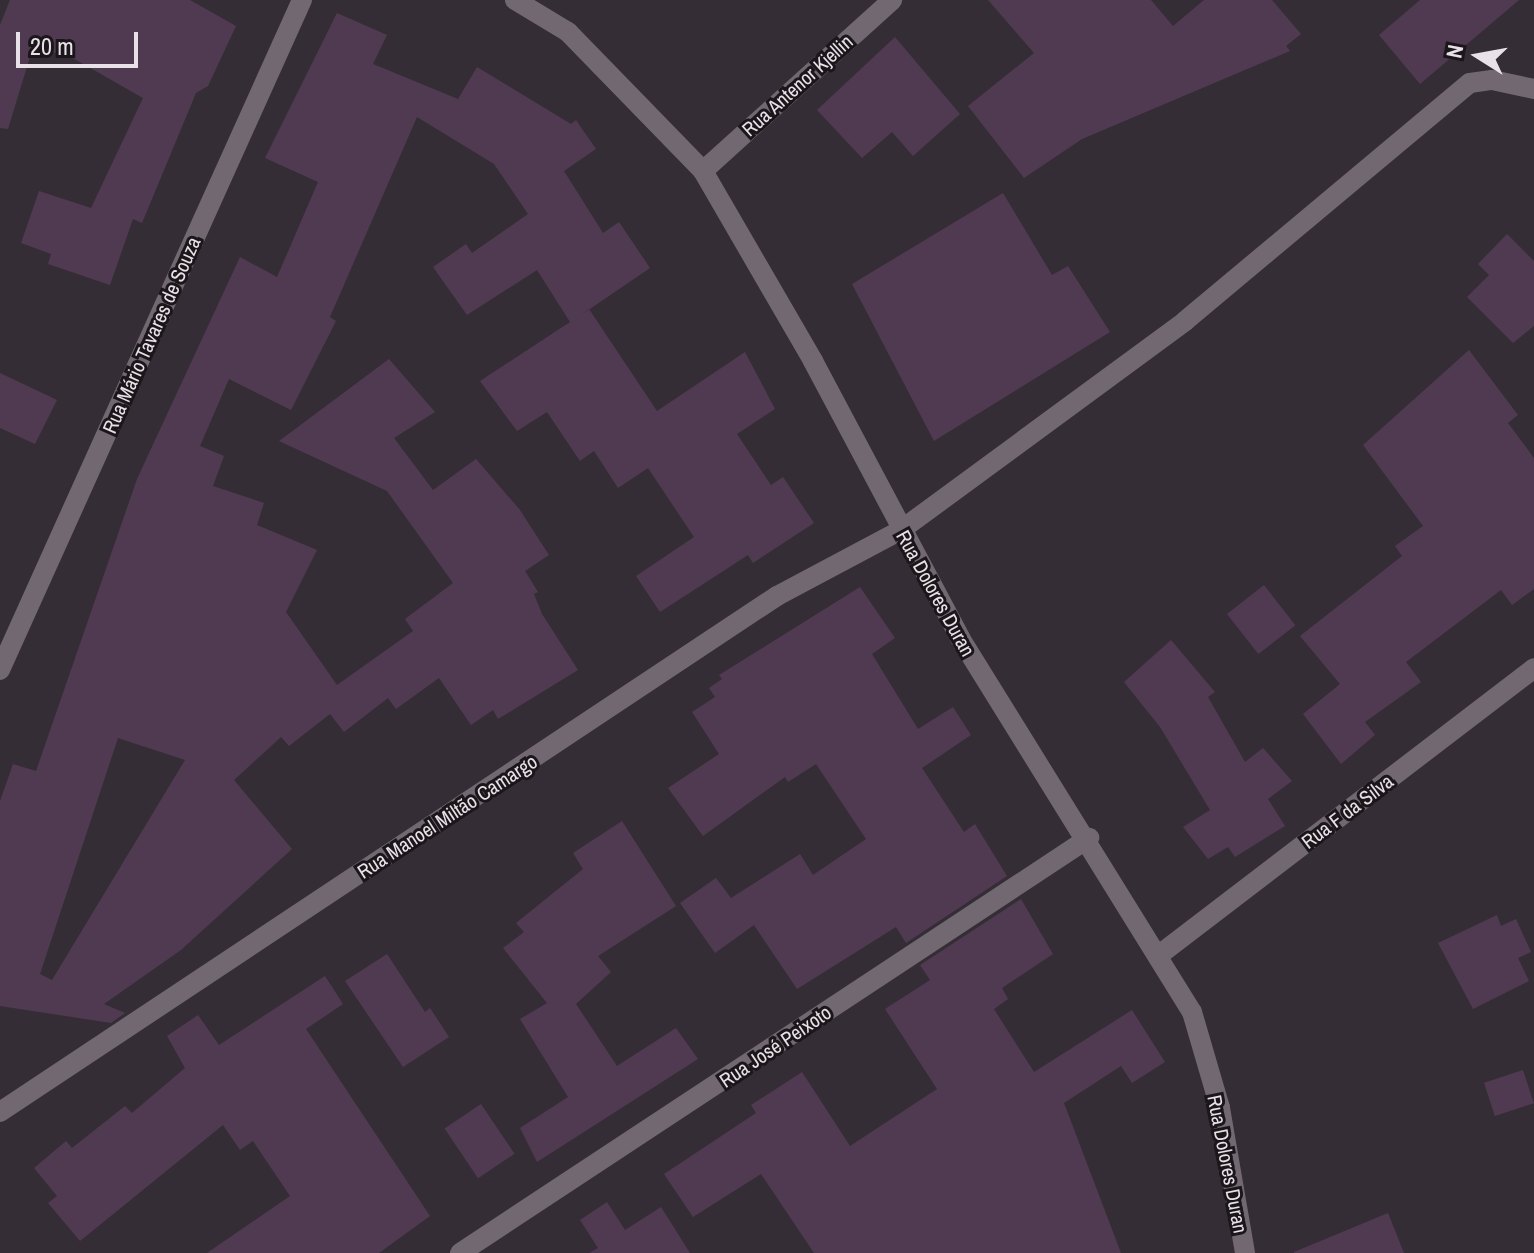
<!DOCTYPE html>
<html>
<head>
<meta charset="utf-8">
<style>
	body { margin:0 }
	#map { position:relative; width:1534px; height:1253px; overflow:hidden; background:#352d35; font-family:"Archivo Narrow",sans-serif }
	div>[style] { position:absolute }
	.building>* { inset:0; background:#503a51; transform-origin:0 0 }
	.street>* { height:20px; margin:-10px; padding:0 10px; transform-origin:10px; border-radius:10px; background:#716871 }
	.secondary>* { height:20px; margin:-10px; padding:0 10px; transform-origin:10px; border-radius:10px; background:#716871 }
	span { translate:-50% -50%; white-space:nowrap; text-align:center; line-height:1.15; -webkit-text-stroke:6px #1a161a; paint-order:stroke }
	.street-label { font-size:20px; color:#e8e2e8 }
	.north { position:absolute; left:1438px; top:16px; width:80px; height:80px; -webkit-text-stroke:6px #1a161a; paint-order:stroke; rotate:281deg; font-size:22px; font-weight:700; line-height:32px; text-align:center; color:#e8e2e8 }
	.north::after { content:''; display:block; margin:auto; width:28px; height:36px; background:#e8e2e8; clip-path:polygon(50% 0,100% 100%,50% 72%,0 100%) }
	.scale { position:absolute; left:16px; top:32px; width:122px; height:36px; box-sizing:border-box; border:4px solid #e8e2e8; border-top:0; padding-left:10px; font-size:24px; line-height:28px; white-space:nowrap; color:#e8e2e8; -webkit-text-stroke:6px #1a161a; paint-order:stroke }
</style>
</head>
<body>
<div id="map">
	<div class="building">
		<div style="clip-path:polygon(10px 0,190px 0,236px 26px,208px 86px,196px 93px,142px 223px,133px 219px,110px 285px,48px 264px,51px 254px,21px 243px,39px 191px,91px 208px,143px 98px,71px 57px,33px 47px,8px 129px,0 128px,0 25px)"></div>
		<div style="clip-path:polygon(988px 0,1151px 0,1173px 26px,1204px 0,1272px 0,1301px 34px,1286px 46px,1290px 51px,1082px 139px,1024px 178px,968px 106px,1034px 53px)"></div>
		<div style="clip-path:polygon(1420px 0,1519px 0,1420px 84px,1379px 35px)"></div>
		<div style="clip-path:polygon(evenodd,337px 13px,387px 35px,373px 64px,458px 99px,477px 67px,571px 124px,576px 120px,596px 149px,564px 171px,603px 233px,619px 222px,650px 268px,581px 315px,589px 309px,657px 411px,745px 352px,775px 409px,737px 434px,771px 485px,783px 477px,814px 523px,753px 563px,748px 555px,660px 612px,636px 576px,694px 537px,648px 468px,618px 488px,594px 451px,580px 461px,547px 412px,517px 431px,480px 381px,570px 322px,537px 270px,467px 315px,433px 267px,466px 244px,472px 253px,528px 214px,494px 164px,417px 117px,330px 317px,336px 321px,291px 410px,229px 379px,200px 446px,224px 456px,213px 486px,264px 503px,257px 525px,317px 550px,286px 612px,337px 685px,413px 631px,405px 619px,453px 583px,387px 491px,279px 441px,389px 359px,435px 412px,394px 438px,433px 490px,476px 459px,520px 510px,549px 555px,525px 571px,538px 592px,534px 594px,542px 614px,578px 670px,498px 719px,493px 710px,471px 725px,439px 678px,396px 709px,388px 698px,344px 732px,330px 714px,289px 746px,281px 737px,234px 780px,292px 849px,181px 950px,104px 1004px,125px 1013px,111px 1023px,0 1006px,0 801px,13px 764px,36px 771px,137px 479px,240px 257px,277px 277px,318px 182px,265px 158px,337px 13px,118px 738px,185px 760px,52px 980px,40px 974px,118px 738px)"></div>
		<div style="clip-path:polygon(895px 37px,960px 114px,913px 156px,892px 132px,862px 158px,817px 110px)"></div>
		<div style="clip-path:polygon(1003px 193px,1052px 275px,1068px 266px,1110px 332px,934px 441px,852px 284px)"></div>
		<div style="clip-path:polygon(1507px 234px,1534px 261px,1534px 326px,1513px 343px,1467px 297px,1489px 275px,1478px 264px)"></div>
		<div style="clip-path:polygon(1469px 350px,1518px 415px,1508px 423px,1534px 458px,1534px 589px,1512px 605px,1501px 590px,1406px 662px,1421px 682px,1365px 722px,1375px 735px,1341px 764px,1303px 714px,1340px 684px,1300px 636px,1402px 556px,1395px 546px,1423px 526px,1363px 445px)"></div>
		<div style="clip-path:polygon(0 373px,57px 400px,35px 444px,0 428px)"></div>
		<div style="left:1264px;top:585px;width:51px;height:47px;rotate:52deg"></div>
		<div style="clip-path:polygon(860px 587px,895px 638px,872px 654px,918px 729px,953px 707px,971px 735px,922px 768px,964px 832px,975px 824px,1007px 876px,906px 943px,896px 927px,797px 989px,754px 925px,715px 953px,680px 903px,716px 878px,731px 898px,800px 854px,813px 875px,866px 839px,816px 764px,788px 782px,785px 777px,703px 836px,668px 788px,719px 754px,692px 712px,715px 697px,709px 688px,722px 679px,719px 675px)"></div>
		<div style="clip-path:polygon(1171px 640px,1215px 692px,1208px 697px,1245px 762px,1263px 748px,1292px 781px,1268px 799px,1285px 826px,1235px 857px,1228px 847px,1208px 859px,1183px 827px,1210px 810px,1160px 727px,1124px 682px)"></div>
		<div style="clip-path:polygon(622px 821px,676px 906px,598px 956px,611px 972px,576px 1004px,617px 1066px,676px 1028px,698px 1059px,537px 1162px,520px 1128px,568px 1097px,520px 1019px,547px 1003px,503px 948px,524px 932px,516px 923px,583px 869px,573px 853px)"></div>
		<div style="clip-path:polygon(1021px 899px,1053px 954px,1002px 988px,1008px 999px,994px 1009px,1034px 1072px,1132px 1010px,1165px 1062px,1132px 1083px,1121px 1066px,1064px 1103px,1121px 1253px,814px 1253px,761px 1174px,693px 1217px,664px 1174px,756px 1113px,751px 1105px,802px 1072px,850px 1146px,937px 1089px,885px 1009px,930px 980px,920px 965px)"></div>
		<div style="clip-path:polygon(1497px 915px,1501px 926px,1516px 919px,1531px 952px,1518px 958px,1529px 981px,1473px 1009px,1438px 943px)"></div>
		<div style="clip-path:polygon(387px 954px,425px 1012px,430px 1008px,449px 1037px,403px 1067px,345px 981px)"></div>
		<div style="clip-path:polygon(325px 976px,343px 1004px,306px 1029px,430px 1216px,379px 1253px,207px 1253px,290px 1196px,253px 1141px,240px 1150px,223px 1125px,80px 1241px,48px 1203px,57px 1196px,34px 1168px,66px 1141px,72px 1148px,125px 1106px,132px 1113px,185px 1068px,167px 1036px,198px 1015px,219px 1045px)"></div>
		<div style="left:1523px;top:1070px;width:35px;height:41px;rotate:72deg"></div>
		<div style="left:481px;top:1104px;width:60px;height:44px;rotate:56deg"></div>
		<div style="clip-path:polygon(607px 1202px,625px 1230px,661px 1207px,690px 1253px,589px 1253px,598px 1248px,580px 1220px)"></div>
		<div style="clip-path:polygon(1388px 1213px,1404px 1253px,1294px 1253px,1294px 1252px)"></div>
	</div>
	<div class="street">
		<div style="left:703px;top:171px;width:255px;rotate:-42.1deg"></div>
		<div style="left:0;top:670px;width:735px;rotate:-65.74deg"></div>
		<div style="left:1159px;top:955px;width:472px;rotate:-37.4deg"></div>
		<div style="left:0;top:1112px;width:933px;rotate:-33.59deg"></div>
		<div style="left:777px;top:596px;width:140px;rotate:-28deg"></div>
		<div style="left:901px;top:530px;width:353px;rotate:-36.3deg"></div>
		<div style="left:1185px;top:321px;width:371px;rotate:-39.9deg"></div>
		<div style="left:1470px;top:83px;width:22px;rotate:-8deg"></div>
		<div style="left:1492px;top:80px;width:43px;rotate:12.1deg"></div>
		<div style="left:460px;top:1253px;width:754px;rotate:-33.42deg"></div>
	</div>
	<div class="secondary">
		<div style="left:515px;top:0;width:62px;rotate:31.1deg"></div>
		<div style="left:568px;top:32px;width:194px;rotate:45.8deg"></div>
		<div style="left:703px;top:171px;width:220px;rotate:59.9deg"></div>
		<div style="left:813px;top:361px;width:314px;rotate:62deg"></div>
		<div style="left:960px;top:638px;width:440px;rotate:58.2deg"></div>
		<div style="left:1192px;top:1012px;width:100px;rotate:73.7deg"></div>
		<div style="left:1220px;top:1108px;width:147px;rotate:80.2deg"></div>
	</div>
	<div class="street-label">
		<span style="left:797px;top:85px;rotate:-42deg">Rua Antenor Kjellin</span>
		<span style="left:151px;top:335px;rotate:-66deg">Rua Mário Tavares de Souza</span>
		<span style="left:936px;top:593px;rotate:61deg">Rua Dolores Duran</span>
		<span style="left:1347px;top:811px;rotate:-37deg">Rua F da Silva</span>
		<span style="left:447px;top:816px;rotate:-33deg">Rua Manoel Miltão Camargo</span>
		<span style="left:775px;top:1046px;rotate:-34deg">Rua José Peixoto</span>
		<span style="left:1228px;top:1164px;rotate:79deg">Rua Dolores Duran</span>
	</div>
	<div class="north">N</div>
	<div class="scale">20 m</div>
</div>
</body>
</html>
